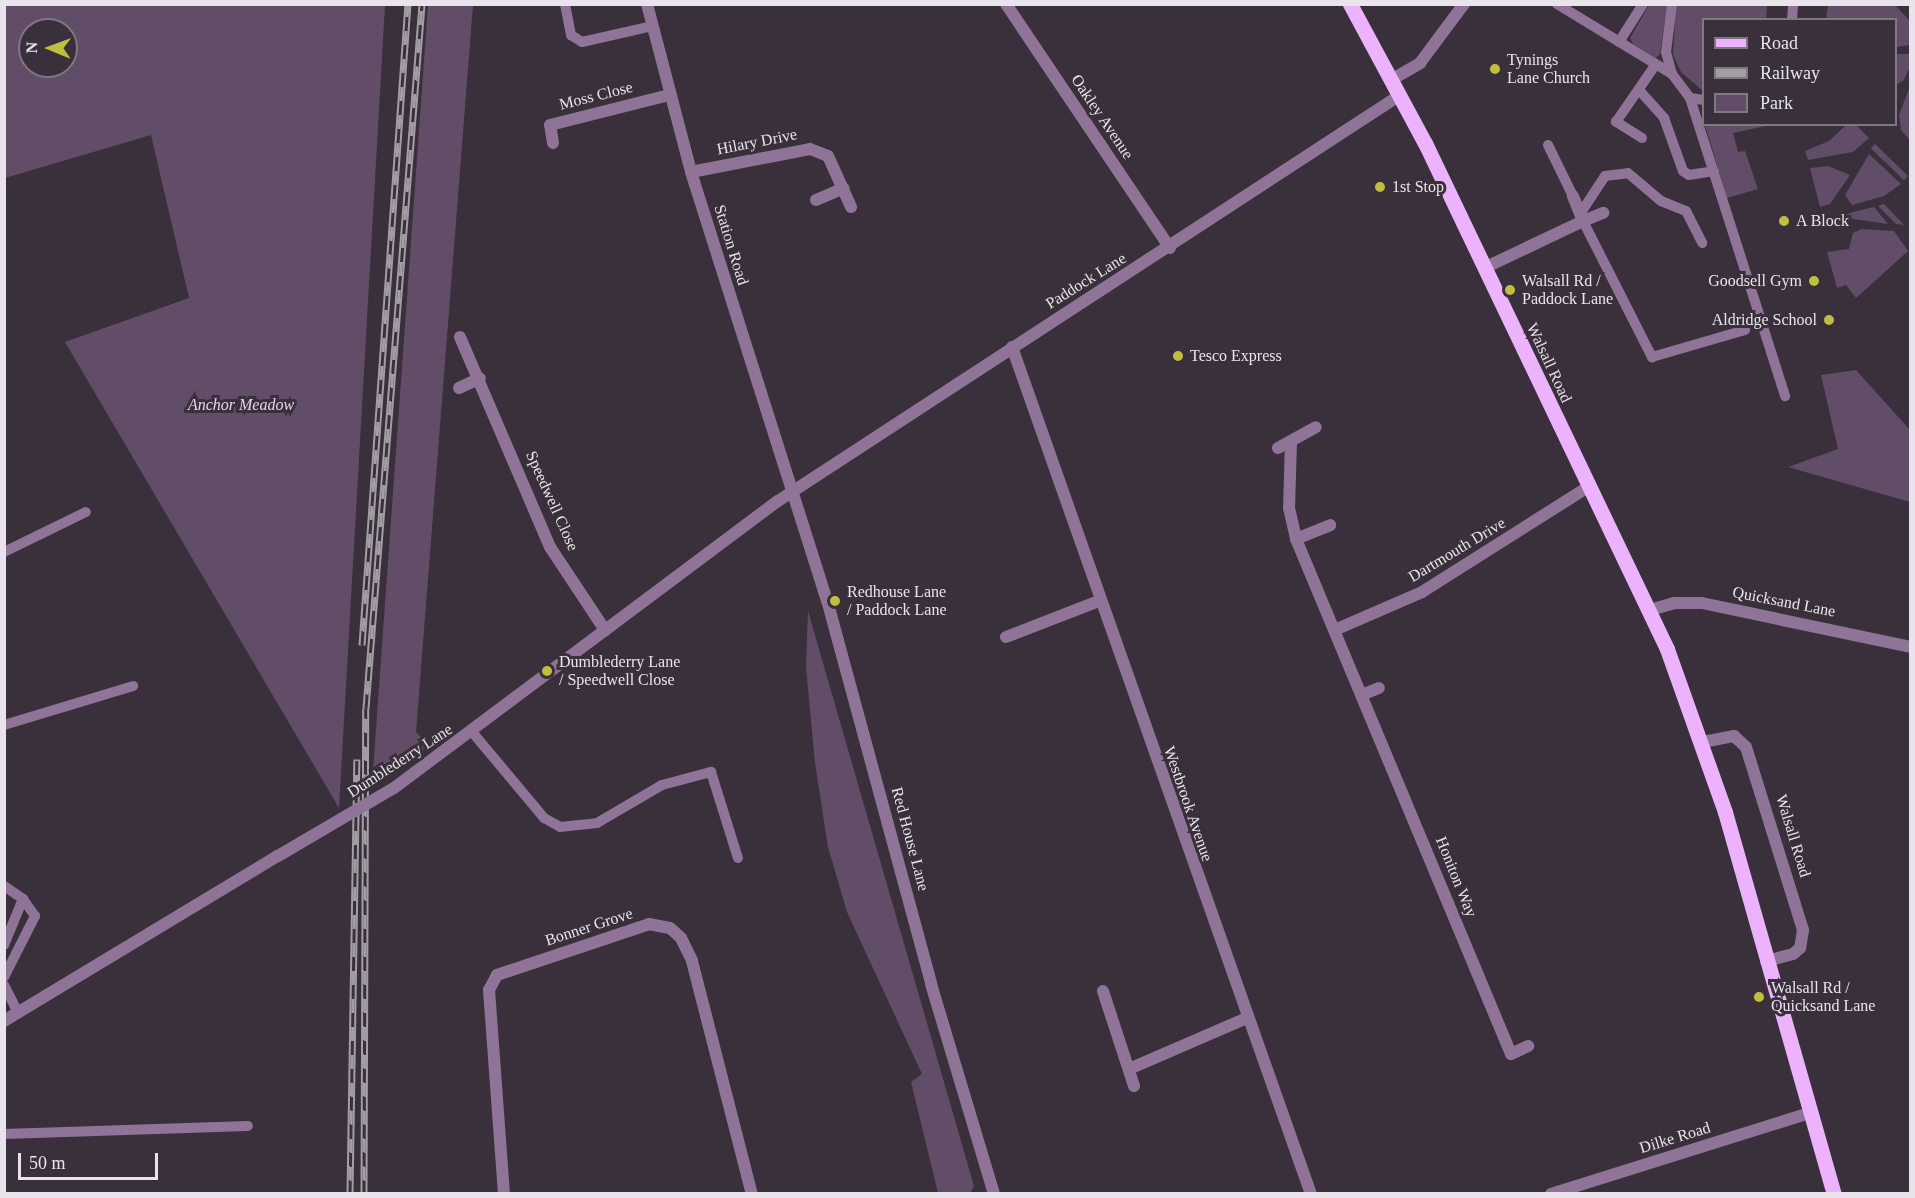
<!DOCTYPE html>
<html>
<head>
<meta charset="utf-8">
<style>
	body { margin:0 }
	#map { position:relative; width:1915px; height:1198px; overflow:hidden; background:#39303b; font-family:Georgia,serif }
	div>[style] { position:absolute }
	.green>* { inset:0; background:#624d68; transform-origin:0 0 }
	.service>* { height:10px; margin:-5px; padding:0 5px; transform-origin:5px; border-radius:5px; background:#907497 }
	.minor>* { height:12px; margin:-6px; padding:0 6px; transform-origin:6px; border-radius:6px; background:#907497 }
	.primary>* { height:15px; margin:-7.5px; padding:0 7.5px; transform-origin:7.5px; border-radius:7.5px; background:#ecb2fc }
	.rail>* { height:7px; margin-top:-3.5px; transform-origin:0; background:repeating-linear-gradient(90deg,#39303b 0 14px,#a49da6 0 28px); box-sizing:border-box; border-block:2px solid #a49da6 }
	.minor-bridge>* { height:12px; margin:-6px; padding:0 6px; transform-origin:6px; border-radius:6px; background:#907497 }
	.dots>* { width:16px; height:16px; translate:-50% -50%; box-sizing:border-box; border:3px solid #39303b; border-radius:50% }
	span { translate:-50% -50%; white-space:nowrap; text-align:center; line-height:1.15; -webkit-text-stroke:6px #39303b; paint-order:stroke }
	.poi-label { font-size:16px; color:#e9e4eb }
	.left { translate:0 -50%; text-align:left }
	.right { translate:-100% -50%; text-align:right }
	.street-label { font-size:16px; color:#e9e4eb }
	.park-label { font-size:16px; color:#eecef6; font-style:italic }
	.frame { position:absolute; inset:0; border:6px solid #e9e4eb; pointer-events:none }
	.legend { position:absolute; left:1702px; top:18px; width:195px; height:108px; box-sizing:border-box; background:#39303b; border:2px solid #7f7881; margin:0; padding:8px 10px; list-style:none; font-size:18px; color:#e9e4eb }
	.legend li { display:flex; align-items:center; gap:12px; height:30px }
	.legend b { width:30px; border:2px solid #7f7881 }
	.north { position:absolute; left:18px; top:18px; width:60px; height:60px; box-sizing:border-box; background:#39303b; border:2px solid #7f7881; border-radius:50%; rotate:271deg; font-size:16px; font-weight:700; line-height:24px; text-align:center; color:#e9e4eb }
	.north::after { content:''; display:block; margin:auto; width:21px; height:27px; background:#bfbe41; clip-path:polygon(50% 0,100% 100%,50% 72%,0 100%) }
	.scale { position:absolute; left:18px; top:1153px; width:140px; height:27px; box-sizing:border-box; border:3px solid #e9e4eb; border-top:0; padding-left:8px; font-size:18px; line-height:21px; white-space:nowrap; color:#e9e4eb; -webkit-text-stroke:4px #39303b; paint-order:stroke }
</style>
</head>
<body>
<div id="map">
	<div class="green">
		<div style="clip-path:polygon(evenodd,5px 4px,385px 5px,339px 808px,65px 342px,189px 298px,151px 135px,5px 178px,5px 4px,30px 30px,66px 30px,66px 66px,30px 66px,30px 30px)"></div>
		<div style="clip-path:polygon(428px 5px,473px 5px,416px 732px,429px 746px,372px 785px)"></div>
		<div style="clip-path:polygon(1649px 5px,1667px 5px,1660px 54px,1656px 58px,1633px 44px,1630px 38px)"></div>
		<div style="clip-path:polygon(1676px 5px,1767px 5px,1766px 19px,1704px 20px,1703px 91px,1681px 72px,1673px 55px)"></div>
		<div style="clip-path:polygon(1828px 5px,1895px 5px,1910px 21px,1910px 45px,1896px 47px,1896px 20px,1826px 19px)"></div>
		<div style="clip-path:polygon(1896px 54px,1910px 54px,1910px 67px,1903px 81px,1897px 84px)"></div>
		<div style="clip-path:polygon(1910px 86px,1910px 140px,1901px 130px,1899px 115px)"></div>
		<div style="clip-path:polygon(1705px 125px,1770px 125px,1733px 133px,1738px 152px,1745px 151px,1758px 189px,1727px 198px)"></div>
		<div style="clip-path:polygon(1846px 125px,1856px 125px,1869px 138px,1853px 152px,1808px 160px,1805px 151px,1829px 141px)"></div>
		<div style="left:1875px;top:144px;width:46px;height:6px;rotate:44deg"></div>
		<div style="clip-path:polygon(1869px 154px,1901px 184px,1884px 196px,1852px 205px,1845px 195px)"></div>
		<div style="clip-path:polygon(1828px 166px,1850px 175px,1830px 204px,1820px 207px,1810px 168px)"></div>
		<div style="clip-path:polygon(1884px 204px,1904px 225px,1896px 224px,1878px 206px)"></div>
		<div style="clip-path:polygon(1874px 207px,1888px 224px,1840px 217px,1853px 212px)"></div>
		<div style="clip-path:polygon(1862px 229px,1894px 231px,1908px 251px,1856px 298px,1846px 285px,1837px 288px,1827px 252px,1849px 249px,1853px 233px)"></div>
		<div style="clip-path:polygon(1856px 370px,1910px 430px,1910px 502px,1788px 467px,1838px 449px,1821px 375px)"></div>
		<div style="clip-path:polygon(808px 611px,974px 1186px,970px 1193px,938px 1193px,911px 1082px,922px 1074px,847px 912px,828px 847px,815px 763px,806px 667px)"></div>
	</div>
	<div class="service">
		<div style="left:565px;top:4px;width:32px;rotate:79deg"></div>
		<div style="left:571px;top:35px;width:13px;rotate:32deg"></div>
		<div style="left:582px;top:42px;width:73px;rotate:-12.7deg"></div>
		<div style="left:1557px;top:4px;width:135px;rotate:31.3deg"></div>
		<div style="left:1672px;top:74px;width:30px;rotate:53deg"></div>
		<div style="left:1690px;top:98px;width:14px;rotate:8deg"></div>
		<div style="left:1672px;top:4px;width:48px;rotate:97.1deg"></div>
		<div style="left:1666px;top:52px;width:23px;rotate:75deg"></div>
		<div style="left:1792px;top:20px;width:16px;rotate:-86deg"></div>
		<div style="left:1619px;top:42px;width:45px;rotate:-57.7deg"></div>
		<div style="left:1639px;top:90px;width:38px;rotate:48deg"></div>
		<div style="left:1664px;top:118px;width:56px;rotate:70.3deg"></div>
		<div style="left:1683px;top:171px;width:7px;rotate:34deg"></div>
		<div style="left:1689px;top:175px;width:25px;rotate:-9deg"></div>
		<div style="left:1690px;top:98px;width:313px;rotate:72.3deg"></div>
		<div style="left:1642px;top:138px;width:31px;rotate:-148deg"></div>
		<div style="left:1616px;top:122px;width:70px;rotate:-55.4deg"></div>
		<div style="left:1548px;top:145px;width:57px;rotate:63.9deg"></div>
		<div style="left:1580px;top:214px;width:45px;rotate:-56.7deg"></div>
		<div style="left:1605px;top:176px;width:23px;rotate:-7deg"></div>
		<div style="left:1628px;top:173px;width:43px;rotate:40.3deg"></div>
		<div style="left:1661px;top:201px;width:27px;rotate:22deg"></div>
		<div style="left:1686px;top:211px;width:36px;rotate:63deg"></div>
		<div style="left:1583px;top:221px;width:153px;rotate:63.1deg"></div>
		<div style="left:1652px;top:357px;width:97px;rotate:-16.2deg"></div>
		<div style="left:4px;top:552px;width:91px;rotate:-26deg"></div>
		<div style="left:4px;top:725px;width:135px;rotate:-16.8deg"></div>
		<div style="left:473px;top:733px;width:111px;rotate:50.1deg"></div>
		<div style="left:544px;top:818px;width:18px;rotate:29deg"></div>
		<div style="left:560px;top:827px;width:37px;rotate:-6deg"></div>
		<div style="left:597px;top:823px;width:75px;rotate:-30.3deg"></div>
		<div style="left:662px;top:785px;width:51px;rotate:-14.9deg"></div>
		<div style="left:711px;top:772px;width:90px;rotate:72.6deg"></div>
		<div style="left:4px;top:886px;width:23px;rotate:34deg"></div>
		<div style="left:23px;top:899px;width:21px;rotate:55deg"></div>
		<div style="left:35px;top:916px;width:68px;rotate:116.9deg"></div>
		<div style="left:4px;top:945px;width:50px;rotate:-67.6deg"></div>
		<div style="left:4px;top:985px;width:31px;rotate:63deg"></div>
		<div style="left:4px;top:1134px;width:244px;rotate:-1.9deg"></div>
	</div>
	<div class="minor">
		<div style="left:647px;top:4px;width:174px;rotate:75.3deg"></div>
		<div style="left:691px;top:172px;width:460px;rotate:72.4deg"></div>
		<div style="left:830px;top:611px;width:386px;rotate:74.8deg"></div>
		<div style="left:931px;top:984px;width:219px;rotate:73.3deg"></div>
		<div style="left:1006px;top:4px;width:294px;rotate:56.1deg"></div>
		<div style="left:1391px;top:80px;width:34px;rotate:-30deg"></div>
		<div style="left:1420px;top:63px;width:74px;rotate:-53.3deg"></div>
		<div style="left:553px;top:143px;width:18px;rotate:-99deg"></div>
		<div style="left:550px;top:125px;width:123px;rotate:-14.1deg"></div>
		<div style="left:691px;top:172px;width:121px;rotate:-10.9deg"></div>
		<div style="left:810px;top:149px;width:19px;rotate:21deg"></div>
		<div style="left:828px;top:156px;width:56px;rotate:65.7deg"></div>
		<div style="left:816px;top:200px;width:30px;rotate:-23deg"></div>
		<div style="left:1583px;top:221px;width:22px;rotate:-22deg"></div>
		<div style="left:1484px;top:268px;width:110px;rotate:-25.4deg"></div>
		<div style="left:1583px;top:221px;width:27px;rotate:-112deg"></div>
		<div style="left:460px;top:337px;width:228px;rotate:66.8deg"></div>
		<div style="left:550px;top:547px;width:100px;rotate:56.5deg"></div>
		<div style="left:1012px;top:347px;width:898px;rotate:70.56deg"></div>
		<div style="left:459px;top:388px;width:23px;rotate:-25deg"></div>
		<div style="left:1291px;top:442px;width:66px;rotate:91.7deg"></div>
		<div style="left:1289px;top:508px;width:32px;rotate:77deg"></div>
		<div style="left:1296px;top:539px;width:558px;rotate:67.34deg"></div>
		<div style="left:1511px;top:1054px;width:19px;rotate:-25deg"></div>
		<div style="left:1278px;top:448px;width:43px;rotate:-28.9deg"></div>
		<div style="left:1296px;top:539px;width:37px;rotate:-22deg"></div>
		<div style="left:1650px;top:610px;width:25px;rotate:-16deg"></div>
		<div style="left:1674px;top:603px;width:28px"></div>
		<div style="left:1702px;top:603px;width:213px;rotate:11.9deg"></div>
		<div style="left:1337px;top:629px;width:93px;rotate:-23.5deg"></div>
		<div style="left:1422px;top:592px;width:196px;rotate:-32.3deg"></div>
		<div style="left:1006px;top:637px;width:100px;rotate:-21.2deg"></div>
		<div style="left:1364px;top:694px;width:16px;rotate:-22deg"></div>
		<div style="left:1703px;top:742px;width:32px;rotate:-11deg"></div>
		<div style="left:1734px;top:736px;width:16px;rotate:43deg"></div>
		<div style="left:1746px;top:747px;width:192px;rotate:72.7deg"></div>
		<div style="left:1803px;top:930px;width:18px;rotate:99deg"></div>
		<div style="left:1800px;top:948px;width:9px;rotate:139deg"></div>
		<div style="left:1793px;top:954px;width:28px;rotate:165deg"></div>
		<div style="left:394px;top:788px;width:479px;rotate:-36.8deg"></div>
		<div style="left:778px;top:501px;width:743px;rotate:-33.13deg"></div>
		<div style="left:1103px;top:991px;width:100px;rotate:71.9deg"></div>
		<div style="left:4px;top:1021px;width:320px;rotate:-31.1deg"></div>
		<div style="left:1129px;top:1069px;width:129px;rotate:-23.4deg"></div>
		<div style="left:504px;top:1194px;width:205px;rotate:-94.2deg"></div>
		<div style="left:489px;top:990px;width:17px;rotate:-62deg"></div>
		<div style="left:497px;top:975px;width:160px;rotate:-18.5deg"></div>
		<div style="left:649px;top:924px;width:21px;rotate:11deg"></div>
		<div style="left:670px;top:928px;width:15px;rotate:42deg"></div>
		<div style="left:681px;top:938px;width:25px;rotate:64deg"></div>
		<div style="left:692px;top:961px;width:241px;rotate:75.6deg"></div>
		<div style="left:1551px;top:1194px;width:270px;rotate:-17.4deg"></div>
	</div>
	<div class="primary">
		<div style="left:1350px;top:4px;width:158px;rotate:61.7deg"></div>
		<div style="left:1425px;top:143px;width:561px;rotate:64.44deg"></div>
		<div style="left:1667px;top:649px;width:173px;rotate:70.4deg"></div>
		<div style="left:1725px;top:812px;width:397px;rotate:74.1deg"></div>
	</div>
	<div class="rail">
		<div style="left:362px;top:645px;width:643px;rotate:-85.9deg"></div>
		<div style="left:350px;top:1194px;width:435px;rotate:-89.1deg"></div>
		<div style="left:364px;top:1194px;width:486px;rotate:-89.8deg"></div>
		<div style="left:366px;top:708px;width:706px;rotate:-85.45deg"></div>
	</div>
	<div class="minor-bridge">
		<div style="left:278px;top:856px;width:134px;rotate:-30.4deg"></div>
	</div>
	<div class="dots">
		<div style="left:1495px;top:69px;background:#bfbe41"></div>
		<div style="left:1380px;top:187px;background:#bfbe41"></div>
		<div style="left:1784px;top:221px;background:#bfbe41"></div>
		<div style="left:1814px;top:281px;background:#bfbe41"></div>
		<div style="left:1510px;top:290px;background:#bfbe41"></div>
		<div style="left:1829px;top:320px;background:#bfbe41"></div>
		<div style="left:1178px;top:356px;background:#bfbe41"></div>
		<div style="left:835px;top:601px;background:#bfbe41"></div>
		<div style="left:547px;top:671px;background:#bfbe41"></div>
		<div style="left:1759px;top:997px;background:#bfbe41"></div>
	</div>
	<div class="poi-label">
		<span class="left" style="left:1507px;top:69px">Tynings<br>Lane Church</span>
		<span class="left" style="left:1392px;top:187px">1st Stop</span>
		<span class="left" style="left:1796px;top:221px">A Block</span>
		<span class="left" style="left:1522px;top:290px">Walsall Rd /<br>Paddock Lane</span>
		<span class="right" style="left:1802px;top:281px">Goodsell Gym</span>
		<span class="right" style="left:1817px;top:320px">Aldridge School</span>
		<span class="left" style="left:1190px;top:356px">Tesco Express</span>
		<span class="left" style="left:847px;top:601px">Redhouse Lane<br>/ Paddock Lane</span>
		<span class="left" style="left:559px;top:671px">Dumblederry Lane<br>/ Speedwell Close</span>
		<span class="left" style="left:1771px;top:997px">Walsall Rd /<br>Quicksand Lane</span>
	</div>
	<div class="street-label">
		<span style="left:596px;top:96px;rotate:-14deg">Moss Close</span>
		<span style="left:1102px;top:117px;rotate:56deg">Oakley Avenue</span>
		<span style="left:757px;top:142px;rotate:-11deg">Hilary Drive</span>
		<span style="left:731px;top:245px;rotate:73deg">Station Road</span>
		<span style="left:1086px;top:281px;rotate:-32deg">Paddock Lane</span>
		<span style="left:1549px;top:363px;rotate:65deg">Walsall Road</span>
		<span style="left:552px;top:501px;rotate:66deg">Speedwell Close</span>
		<span style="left:1457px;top:550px;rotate:-31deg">Dartmouth Drive</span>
		<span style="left:1784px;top:602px;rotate:11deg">Quicksand Lane</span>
		<span style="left:400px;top:761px;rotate:-33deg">Dumblederry Lane</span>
		<span style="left:1188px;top:804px;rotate:71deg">Westbrook Avenue</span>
		<span style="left:1793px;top:836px;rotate:73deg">Walsall Road</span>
		<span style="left:910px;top:839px;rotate:75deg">Red House Lane</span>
		<span style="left:1456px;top:877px;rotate:68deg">Honiton Way</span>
		<span style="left:589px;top:927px;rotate:-18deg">Bonner Grove</span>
		<span style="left:1675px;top:1138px;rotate:-17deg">Dilke Road</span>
	</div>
	<div class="park-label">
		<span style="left:241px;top:405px">Anchor Meadow</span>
	</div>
	<div class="frame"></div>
	<ul class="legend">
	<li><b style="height:8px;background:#ecb2fc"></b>Road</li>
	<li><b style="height:8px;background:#a49da6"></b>Railway</li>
	<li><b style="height:16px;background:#624d68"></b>Park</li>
	</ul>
	<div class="north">N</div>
	<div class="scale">50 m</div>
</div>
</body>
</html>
